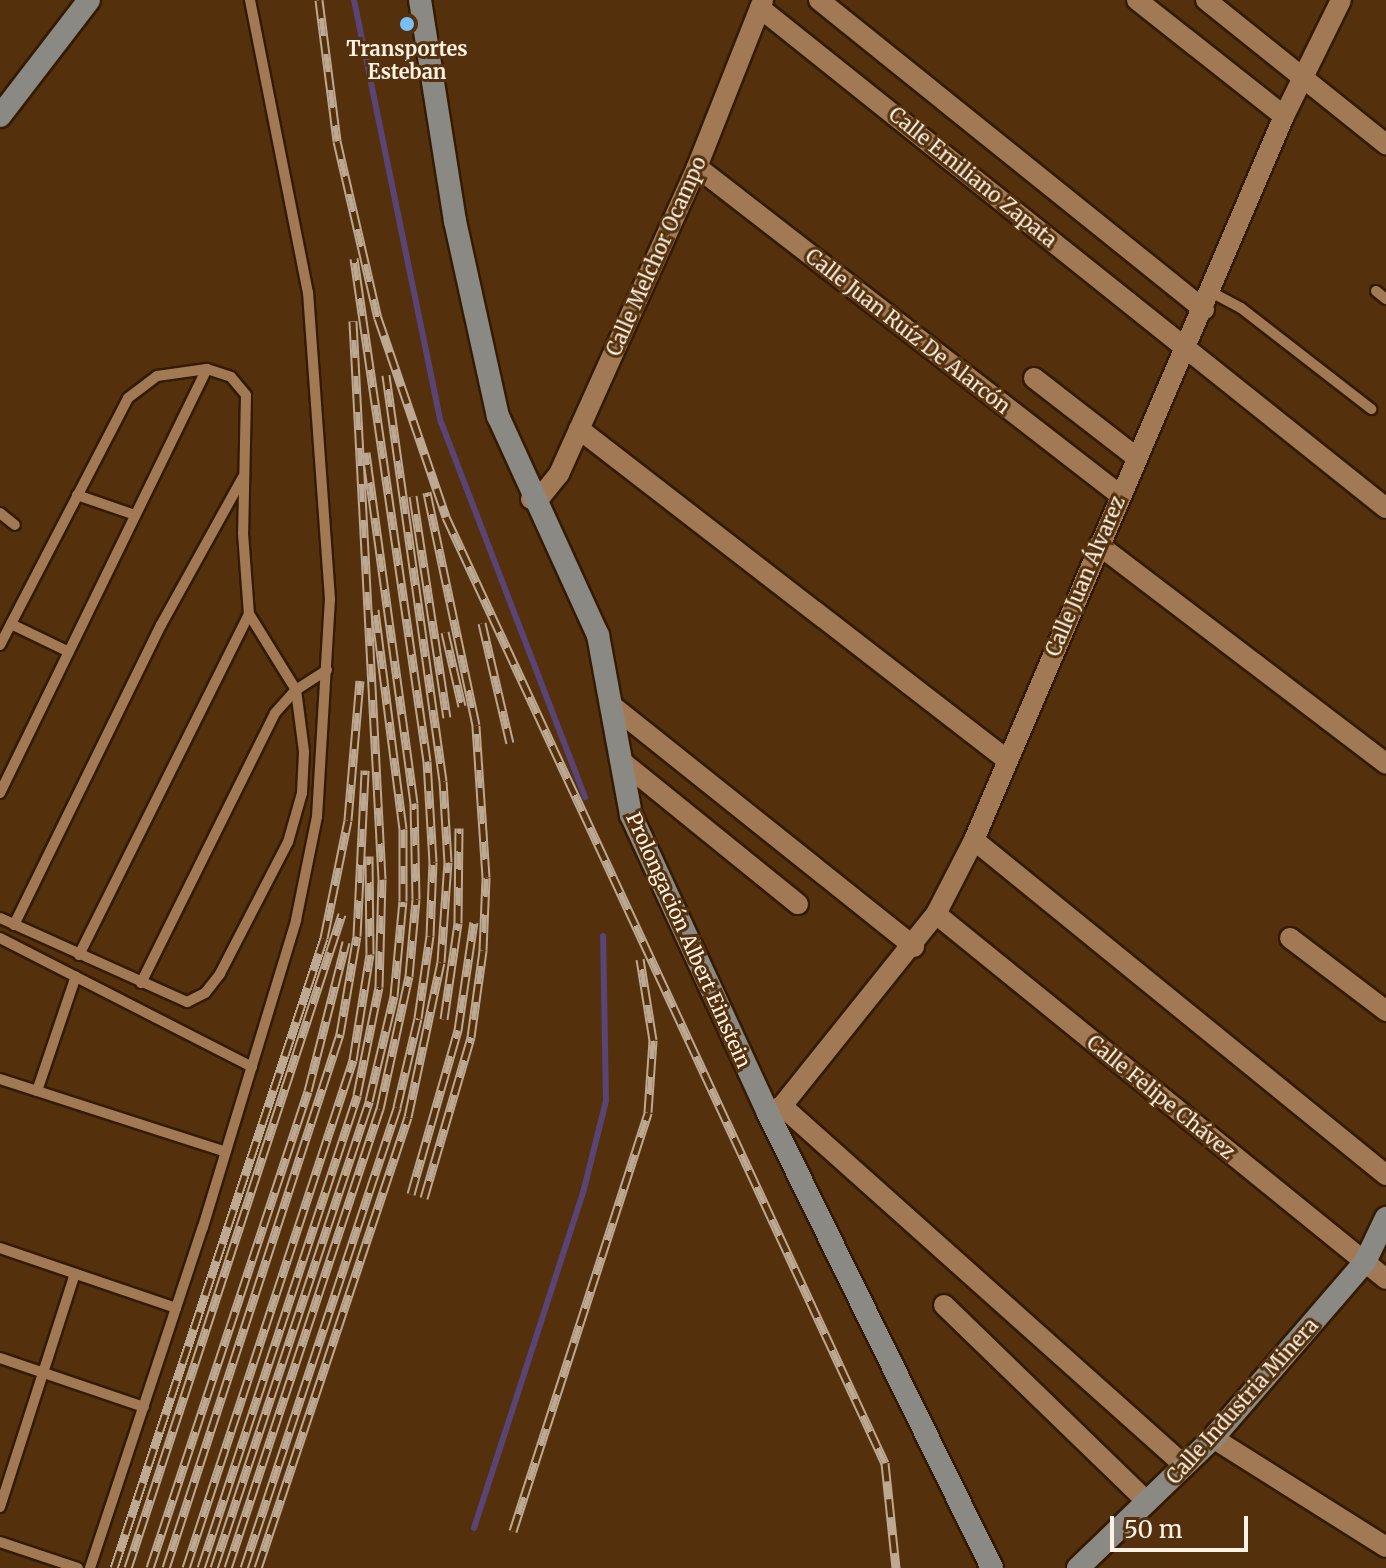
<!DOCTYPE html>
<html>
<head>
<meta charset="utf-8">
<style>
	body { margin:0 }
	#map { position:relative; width:1386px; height:1568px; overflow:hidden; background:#54310c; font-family:Merriweather,serif }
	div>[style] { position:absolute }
	.stream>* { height:6px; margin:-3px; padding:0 3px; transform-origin:3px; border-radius:3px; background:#594475 }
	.roads { filter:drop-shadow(2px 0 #341a00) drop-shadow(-2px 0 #341a00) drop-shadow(0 2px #341a00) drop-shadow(0 -2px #341a00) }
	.service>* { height:10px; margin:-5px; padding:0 5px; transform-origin:5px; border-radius:5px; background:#a17955 }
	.minor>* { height:20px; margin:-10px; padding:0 10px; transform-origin:10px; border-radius:10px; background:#a17955 }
	.secondary>* { height:22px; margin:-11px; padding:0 11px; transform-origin:11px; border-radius:11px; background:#8b8983 }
	.rail>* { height:9px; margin-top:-4.5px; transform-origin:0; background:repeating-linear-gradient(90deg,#54310c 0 18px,#bda892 0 36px); box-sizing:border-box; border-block:2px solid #bda892 }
	.dots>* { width:22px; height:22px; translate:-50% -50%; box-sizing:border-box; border:4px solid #54310c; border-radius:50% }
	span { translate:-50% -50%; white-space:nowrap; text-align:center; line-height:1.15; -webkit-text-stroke:6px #54310c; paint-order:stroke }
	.poi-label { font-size:20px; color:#fef1e5; font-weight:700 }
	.street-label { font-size:20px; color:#fef1e5 }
	.scale { position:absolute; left:1110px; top:1516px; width:138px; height:36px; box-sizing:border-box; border:4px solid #fef1e5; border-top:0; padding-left:10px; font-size:24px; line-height:28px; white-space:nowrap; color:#fef1e5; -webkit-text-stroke:6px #54310c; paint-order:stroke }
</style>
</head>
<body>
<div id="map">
	<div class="stream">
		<div style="left:354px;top:0;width:431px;rotate:78.4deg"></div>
		<div style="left:441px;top:422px;width:402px;rotate:69deg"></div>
		<div style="left:474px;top:1528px;width:356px;rotate:-72deg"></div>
		<div style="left:584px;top:1189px;width:91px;rotate:-76deg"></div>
		<div style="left:606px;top:1101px;width:165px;rotate:-91deg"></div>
	</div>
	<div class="roads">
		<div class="service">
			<div style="left:1376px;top:291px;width:13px;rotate:39deg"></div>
			<div style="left:1211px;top:292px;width:34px;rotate:28deg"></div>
			<div style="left:1241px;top:308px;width:165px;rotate:37.8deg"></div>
			<div style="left:77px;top:495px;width:61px;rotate:19deg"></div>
			<div style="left:0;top:513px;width:19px;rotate:39deg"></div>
			<div style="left:11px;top:624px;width:64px;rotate:25.8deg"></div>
			<div style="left:0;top:645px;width:278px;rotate:-62.6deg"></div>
			<div style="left:128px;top:398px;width:36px;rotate:-37deg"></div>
			<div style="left:157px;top:376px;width:50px;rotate:-8deg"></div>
			<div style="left:207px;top:369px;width:25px;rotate:18deg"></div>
			<div style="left:231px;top:377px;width:23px;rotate:50deg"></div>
			<div style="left:246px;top:395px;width:138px;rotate:91.2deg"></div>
			<div style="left:243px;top:533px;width:81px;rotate:85.8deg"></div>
			<div style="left:249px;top:614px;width:89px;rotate:58.3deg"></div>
			<div style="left:296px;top:690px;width:63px;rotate:82.6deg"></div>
			<div style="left:304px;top:752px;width:41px;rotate:92.8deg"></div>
			<div style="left:302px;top:793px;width:51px;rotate:105.9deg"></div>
			<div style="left:288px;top:842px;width:148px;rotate:117.3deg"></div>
			<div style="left:220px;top:974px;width:24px;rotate:128deg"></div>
			<div style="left:205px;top:993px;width:20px;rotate:153deg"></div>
			<div style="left:187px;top:1002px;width:205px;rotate:-155.8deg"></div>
			<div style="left:0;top:793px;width:472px;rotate:-64deg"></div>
			<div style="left:14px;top:925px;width:334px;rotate:-63.9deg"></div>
			<div style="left:161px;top:625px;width:169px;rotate:-61deg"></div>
			<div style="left:0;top:938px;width:283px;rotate:27.1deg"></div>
			<div style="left:79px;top:955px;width:381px;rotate:-63.5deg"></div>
			<div style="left:141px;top:983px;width:301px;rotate:-63.6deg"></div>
			<div style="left:275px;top:713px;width:31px;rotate:-48deg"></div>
			<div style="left:296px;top:690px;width:37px;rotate:-33deg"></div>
			<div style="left:0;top:1079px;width:237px;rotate:17.9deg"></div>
			<div style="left:37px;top:1091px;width:121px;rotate:-71.3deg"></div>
			<div style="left:0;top:1248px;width:186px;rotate:18.8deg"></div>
			<div style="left:0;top:1358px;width:152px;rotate:18.8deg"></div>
			<div style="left:0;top:1507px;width:245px;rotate:-72.2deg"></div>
			<div style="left:0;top:1542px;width:82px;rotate:18.4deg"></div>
			<div style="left:90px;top:1568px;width:359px;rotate:-71.7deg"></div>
			<div style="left:203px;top:1227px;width:321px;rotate:-73.1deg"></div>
			<div style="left:296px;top:920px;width:105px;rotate:-78.5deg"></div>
			<div style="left:317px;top:817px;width:218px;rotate:-86.6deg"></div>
			<div style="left:330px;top:599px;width:307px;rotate:-94.1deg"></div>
			<div style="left:308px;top:293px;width:299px;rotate:-101.2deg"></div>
		</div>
		<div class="minor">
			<div style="left:819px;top:0;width:494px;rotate:38.8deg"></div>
			<div style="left:1137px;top:0;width:187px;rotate:38.3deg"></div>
			<div style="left:1206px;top:0;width:231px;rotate:38.7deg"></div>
			<div style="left:760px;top:8px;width:801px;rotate:38.62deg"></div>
			<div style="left:697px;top:167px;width:535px;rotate:37.79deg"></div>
			<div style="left:1034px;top:378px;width:130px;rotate:37.8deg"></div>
			<div style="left:579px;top:429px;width:540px;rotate:37.7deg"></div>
			<div style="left:531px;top:499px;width:12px;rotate:-20deg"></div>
			<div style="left:542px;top:495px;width:27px;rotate:-51deg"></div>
			<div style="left:559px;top:474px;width:337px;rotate:-65.8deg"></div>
			<div style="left:697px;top:167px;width:180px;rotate:-68.4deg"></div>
			<div style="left:1099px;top:545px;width:361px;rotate:37.3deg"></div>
			<div style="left:610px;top:704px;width:389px;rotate:38.6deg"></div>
			<div style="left:620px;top:760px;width:229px;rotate:39deg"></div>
			<div style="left:974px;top:840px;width:531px;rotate:39.11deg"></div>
			<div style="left:936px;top:914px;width:579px;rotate:39.05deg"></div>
			<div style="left:1290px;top:938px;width:121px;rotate:37.2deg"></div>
			<div style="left:782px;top:1106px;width:540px;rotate:41.77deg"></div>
			<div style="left:768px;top:1113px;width:16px;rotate:-27deg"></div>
			<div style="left:782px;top:1106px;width:246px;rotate:-51.3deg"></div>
			<div style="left:936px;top:914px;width:83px;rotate:-62.8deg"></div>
			<div style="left:974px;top:840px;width:788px;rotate:-66.82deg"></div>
			<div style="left:1284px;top:116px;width:129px;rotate:-63.8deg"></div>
			<div style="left:944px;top:1305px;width:283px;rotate:44.1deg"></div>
			<div style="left:1213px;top:1438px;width:204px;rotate:32.2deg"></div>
		</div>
		<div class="secondary">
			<div style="left:420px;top:0;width:224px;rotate:81deg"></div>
			<div style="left:455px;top:221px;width:200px;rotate:77.6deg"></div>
			<div style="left:498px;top:416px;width:241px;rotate:65.5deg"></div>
			<div style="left:598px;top:635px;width:183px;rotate:79.6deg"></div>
			<div style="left:631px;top:815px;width:328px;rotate:65.3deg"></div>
			<div style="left:768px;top:1113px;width:507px;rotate:63.79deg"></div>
			<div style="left:0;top:116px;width:146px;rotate:-52.5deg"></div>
			<div style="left:1078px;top:1568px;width:187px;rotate:-43.9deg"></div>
			<div style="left:1213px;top:1438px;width:233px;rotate:-49.2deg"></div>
			<div style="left:1365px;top:1262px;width:49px;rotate:-64.5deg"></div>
		</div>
	</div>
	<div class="rail">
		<div style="left:319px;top:0;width:142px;rotate:82.7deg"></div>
		<div style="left:337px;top:141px;width:182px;rotate:77deg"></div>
		<div style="left:378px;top:318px;width:210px;rotate:71.1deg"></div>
		<div style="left:446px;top:517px;width:1043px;rotate:65.11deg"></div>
		<div style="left:885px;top:1463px;width:106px;rotate:84deg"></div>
		<div style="left:413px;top:496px;width:224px;rotate:81.3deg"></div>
		<div style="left:482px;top:623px;width:123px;rotate:76.9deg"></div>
		<div style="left:445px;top:632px;width:76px;rotate:77.1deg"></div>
		<div style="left:444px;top:1019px;width:97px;rotate:-81.7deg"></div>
		<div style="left:458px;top:923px;width:95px;rotate:-89.4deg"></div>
		<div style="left:411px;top:1194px;width:171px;rotate:-74deg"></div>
		<div style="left:458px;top:1030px;width:109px;rotate:-81.6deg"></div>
		<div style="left:424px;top:1198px;width:168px;rotate:-73.7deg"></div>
		<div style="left:471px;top:1037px;width:88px;rotate:-82.1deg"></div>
		<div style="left:483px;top:950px;width:73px;rotate:-87.6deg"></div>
		<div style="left:486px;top:877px;width:152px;rotate:-93.8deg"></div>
		<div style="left:476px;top:725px;width:238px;rotate:-101.9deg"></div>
		<div style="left:513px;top:1531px;width:440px;rotate:-72.1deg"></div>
		<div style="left:648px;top:1112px;width:72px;rotate:-86deg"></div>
		<div style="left:653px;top:1040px;width:82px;rotate:-99.1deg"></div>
		<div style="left:114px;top:1568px;width:664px;rotate:-71.57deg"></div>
		<div style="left:324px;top:938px;width:120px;rotate:-78.5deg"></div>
		<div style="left:348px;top:820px;width:140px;rotate:-85.1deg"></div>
		<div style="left:128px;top:1568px;width:688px;rotate:-71.88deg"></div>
		<div style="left:150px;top:1568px;width:502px;rotate:-71.67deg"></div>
		<div style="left:308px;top:1091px;width:154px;rotate:-75.7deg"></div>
		<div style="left:166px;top:1568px;width:562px;rotate:-71.95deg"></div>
		<div style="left:340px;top:1034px;width:99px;rotate:-80.2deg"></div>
		<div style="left:357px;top:936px;width:166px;rotate:-87.2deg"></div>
		<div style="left:186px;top:1568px;width:535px;rotate:-71.8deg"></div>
		<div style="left:353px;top:1060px;width:107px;rotate:-80.9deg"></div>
		<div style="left:370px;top:954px;width:98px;rotate:-90.6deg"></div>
		<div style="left:201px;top:1568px;width:498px;rotate:-71.7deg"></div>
		<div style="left:357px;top:1095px;width:110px;rotate:-78.5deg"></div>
		<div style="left:379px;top:987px;width:108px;rotate:-88.4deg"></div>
		<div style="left:382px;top:879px;width:559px;rotate:-92.98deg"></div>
		<div style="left:214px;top:1568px;width:492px;rotate:-71.6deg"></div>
		<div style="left:369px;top:1101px;width:108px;rotate:-76.6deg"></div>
		<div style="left:394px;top:996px;width:95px;rotate:-84.6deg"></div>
		<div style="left:403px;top:901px;width:72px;rotate:-90deg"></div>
		<div style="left:403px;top:829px;width:221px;rotate:-97.3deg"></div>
		<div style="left:228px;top:1568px;width:484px;rotate:-71.7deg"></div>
		<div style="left:380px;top:1109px;width:136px;rotate:-77.7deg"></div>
		<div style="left:409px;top:976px;width:77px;rotate:-84.8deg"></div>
		<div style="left:416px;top:899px;width:96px;rotate:-91.2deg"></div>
		<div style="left:414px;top:803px;width:354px;rotate:-97.8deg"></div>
		<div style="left:244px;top:1568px;width:486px;rotate:-71.6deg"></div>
		<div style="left:397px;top:1107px;width:91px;rotate:-76.7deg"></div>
		<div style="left:418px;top:1018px;width:83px;rotate:-81.7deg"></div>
		<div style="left:430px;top:936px;width:74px;rotate:-87.7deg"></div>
		<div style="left:433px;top:862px;width:101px;rotate:-93.4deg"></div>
		<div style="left:427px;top:761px;width:508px;rotate:-98.26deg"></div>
		<div style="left:258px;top:1568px;width:475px;rotate:-71.6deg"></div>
		<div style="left:408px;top:1117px;width:158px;rotate:-78deg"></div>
		<div style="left:441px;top:962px;width:100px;rotate:-86deg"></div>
		<div style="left:448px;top:862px;width:81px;rotate:-93.5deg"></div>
		<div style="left:443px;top:781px;width:410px;rotate:-98deg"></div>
	</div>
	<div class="dots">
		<div style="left:407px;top:24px;background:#77c0f7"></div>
	</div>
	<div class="poi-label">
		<span style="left:407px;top:60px">Transportes<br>Esteban</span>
	</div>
	<div class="street-label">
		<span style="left:973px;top:177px;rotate:39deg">Calle Emiliano Zapata</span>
		<span style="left:656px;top:256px;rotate:-66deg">Calle Melchor Ocampo</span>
		<span style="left:908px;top:331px;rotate:38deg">Calle Juan Ruíz De Alarcón</span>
		<span style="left:1085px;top:576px;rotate:-67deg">Calle Juan Álvarez</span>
		<span style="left:689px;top:940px;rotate:66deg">Prolongación Albert Einstein</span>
		<span style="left:1161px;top:1097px;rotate:39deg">Calle Felipe Chávez</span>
		<span style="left:1242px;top:1401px;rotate:-48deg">Calle Industria Minera</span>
	</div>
	<div class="scale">50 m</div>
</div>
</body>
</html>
